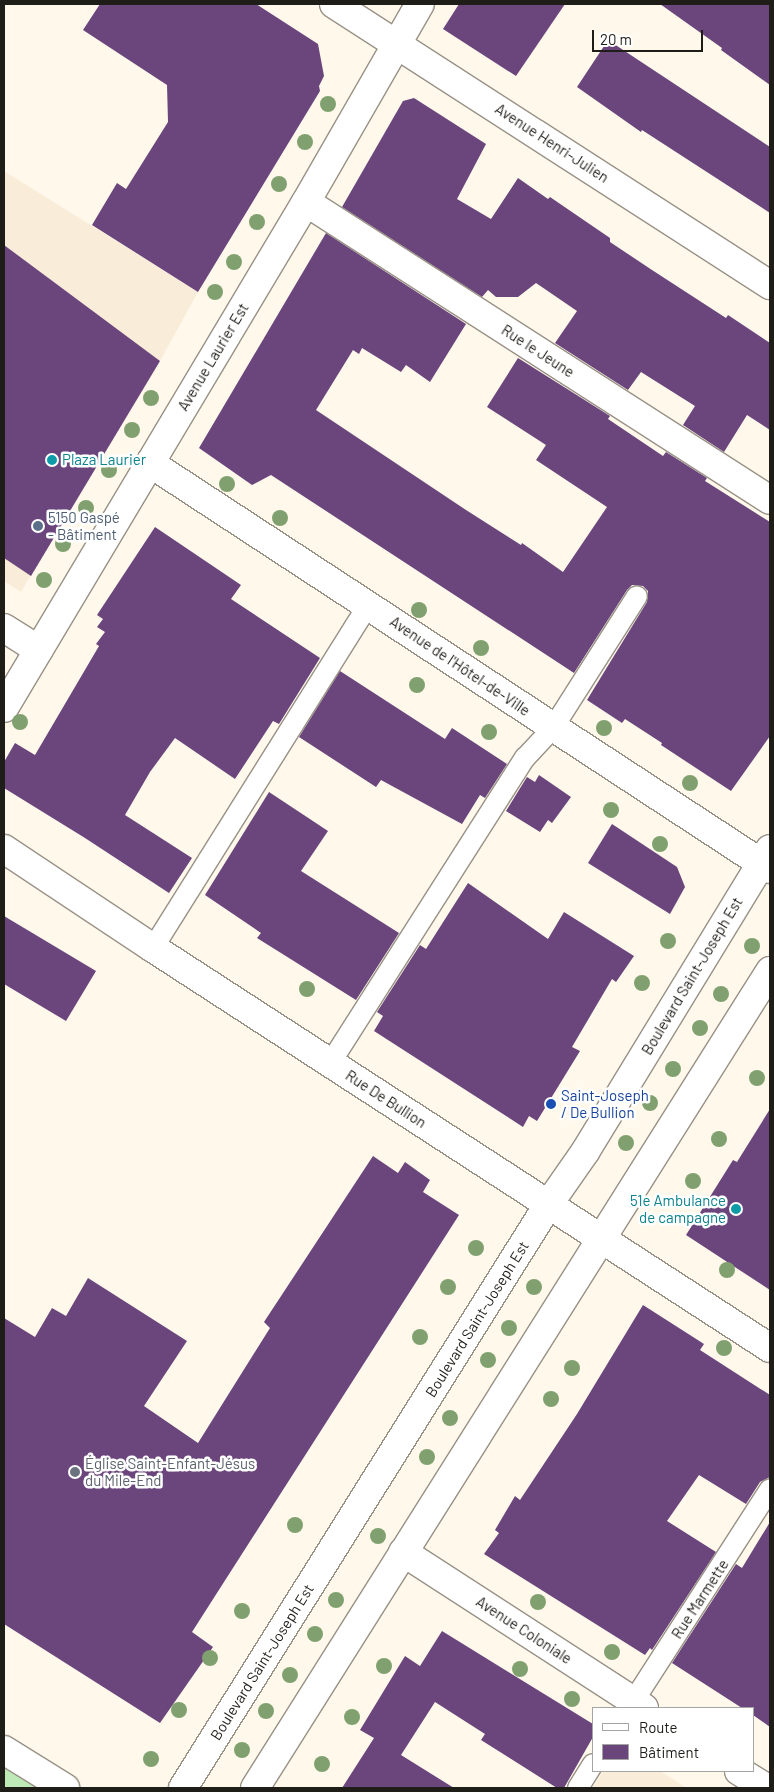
<!DOCTYPE html>
<html>
<head>
<meta charset="utf-8">
<style>
	body { margin:0 }
	#map { position:relative; width:774px; height:1792px; overflow:hidden; background:#fff8eb; font-family:Barlow,sans-serif }
	div>[style] { position:absolute }
	.built>* { inset:0; background:#f9edda }
	.green>* { inset:0; background:#bfe9b7 }
	.building>* { inset:0; background:#6b467d }
	.roads { filter:drop-shadow(1px 0 #989186) drop-shadow(-1px 0 #989186) drop-shadow(0 1px #989186) drop-shadow(0 -1px #989186) }
	.service>* { height:20px; margin:-10px; padding:0 10px; transform-origin:10px; border-radius:10px; background:#fff }
	.pedestrian>* { height:28px; margin:-14px; padding:0 14px; transform-origin:14px; border-radius:14px; background:#fff }
	.minor>* { height:28px; margin:-14px; padding:0 14px; transform-origin:14px; border-radius:14px; background:#fff }
	.secondary>* { height:28px; margin:-14px; padding:0 14px; transform-origin:14px; border-radius:14px; background:#fff }
	.trees>* { width:16px; height:16px; margin:-8px; border-radius:50%; background:#80a16f }
	.dots>* { width:14px; height:14px; translate:-50% -50%; box-sizing:border-box; border:2px solid #fff; border-radius:50% }
	span { translate:-50% -50%; white-space:nowrap; text-align:center; line-height:1.15; -webkit-text-stroke:5px #fff; paint-order:stroke }
	.street-label { font-size:15px; color:#1f1d18 }
	.culture-label { font-size:15px; color:#0d838f }
	.left { translate:0 -50%; text-align:left }
	.right { translate:-100% -50%; text-align:right }
	.service-label { font-size:15px; color:#4e5e75 }
	.transit-label { font-size:15px; color:#164399 }
	.worship-label { font-size:15px; color:#5b616d }
	.frame { position:absolute; inset:0; border:5px solid #1f1d18; pointer-events:none }
	.legend { position:absolute; left:592px; top:1707px; width:162px; height:65px; box-sizing:border-box; background:#fff; border:1px solid #a5a5a3; margin:0; padding:6px 9px; list-style:none; font-size:15px; color:#1f1d18 }
	.legend li { display:flex; align-items:center; gap:10px; height:25px }
	.legend b { width:25px; border:1px solid #a5a5a3 }
	.scale { position:absolute; left:592px; top:30px; width:111px; height:22px; box-sizing:border-box; border:2px solid #1f1d18; border-top:0; padding-left:6px; font-size:15px; line-height:18px; white-space:nowrap; color:#1f1d18; -webkit-text-stroke:4px #fff; paint-order:stroke }
</style>
</head>
<body>
<div id="map">
	<div class="built">
		<div style="clip-path:polygon(4px 171px,198px 292px,160px 361px,21px 592px,4px 581px)"></div>
		<div style="clip-path:polygon(603px 1771px,660px 1771px,687px 1788px,593px 1788px)"></div>
	</div>
	<div class="green">
		<div style="clip-path:polygon(4px 1767px,37px 1788px,4px 1788px)"></div>
	</div>
	<div class="building">
		<div style="clip-path:polygon(100px 4px,256px 4px,318px 44px,324px 76px,319px 86px,320px 91px,198px 292px,92px 225px,117px 183px,126px 189px,168px 122px,167px 85px,83px 30px)"></div>
		<div style="clip-path:polygon(459px 4px,565px 4px,516px 76px,443px 29px)"></div>
		<div style="clip-path:polygon(660px 4px,770px 4px,770px 85px,721px 50px,722px 48px)"></div>
		<div style="clip-path:polygon(608px 40px,770px 147px,770px 213px,642px 130px,641px 132px,577px 87px)"></div>
		<div style="clip-path:polygon(414px 98px,486px 144px,457px 199px,491px 219px,518px 178px,548px 199px,550px 197px,610px 238px,610px 242px,652px 270px,726px 318px,728px 315px,770px 343px,770px 430px,747px 415px,724px 452px,683px 425px,695px 406px,641px 372px,628px 390px,555px 343px,577px 311px,536px 283px,518px 297px,496px 297px,488px 290px,482px 297px,342px 207px,403px 101px)"></div>
		<div style="clip-path:polygon(326px 233px,466px 324px,430px 382px,406px 365px,401px 372px,362px 348px,359px 354px,353px 350px,316px 410px,466px 510px,521px 545px,522px 543px,563px 572px,607px 507px,536px 460px,546px 445px,487px 407px,518px 358px,610px 416px,608px 419px,663px 456px,666px 452px,707px 478px,705px 481px,770px 522px,770px 736px,731px 791px,661px 745px,662px 743px,625px 719px,622px 723px,587px 700px,647px 602px,648px 591px,643px 586px,632px 585px,627px 590px,574px 673px,271px 475px,252px 485px,199px 448px)"></div>
		<div style="clip-path:polygon(4px 245px,160px 361px,31px 576px,4px 558px)"></div>
		<div style="clip-path:polygon(155px 527px,241px 585px,231px 599px,320px 658px,279px 724px,273px 721px,235px 779px,175px 738px,150px 772px,125px 815px,192px 858px,169px 893px,85px 838px,4px 788px,4px 762px,15px 743px,35px 755px,99px 646px,96px 644px,105px 632px,97px 627px,103px 619px,97px 615px)"></div>
		<div style="clip-path:polygon(340px 671px,445px 739px,452px 728px,507px 764px,485px 798px,480px 795px,462px 824px,381px 780px,376px 787px,299px 737px)"></div>
		<div style="clip-path:polygon(539px 775px,571px 797px,552px 823px,548px 820px,540px 832px,506px 811px,527px 777px,535px 782px)"></div>
		<div style="clip-path:polygon(269px 792px,328px 831px,301px 871px,399px 933px,356px 1000px,257px 938px,261px 933px,205px 895px)"></div>
		<div style="clip-path:polygon(612px 824px,677px 867px,685px 887px,670px 914px,588px 863px)"></div>
		<div style="clip-path:polygon(468px 883px,548px 939px,564px 912px,634px 956px,616px 982px,612px 979px,572px 1047px,580px 1051px,537px 1121px,529px 1116px,523px 1127px,374px 1031px,383px 1016px,377px 1012px,420px 945px,426px 949px)"></div>
		<div style="clip-path:polygon(4px 916px,96px 971px,66px 1021px,4px 984px)"></div>
		<div style="clip-path:polygon(770px 1109px,770px 1290px,686px 1235px,733px 1160px,737px 1162px)"></div>
		<div style="clip-path:polygon(373px 1156px,398px 1173px,405px 1162px,430px 1180px,423px 1192px,459px 1215px,192px 1632px,213px 1647px,160px 1723px,4px 1624px,4px 1318px,35px 1337px,52px 1308px,66px 1316px,88px 1278px,187px 1341px,144px 1406px,198px 1443px,270px 1328px,264px 1322px)"></div>
		<div style="clip-path:polygon(643px 1305px,704px 1344px,700px 1350px,770px 1395px,770px 1477px,760px 1482px,746px 1504px,699px 1475px,667px 1521px,716px 1552px,652px 1650px,650px 1648px,645px 1655px,484px 1554px,499px 1533px,495px 1530px,515px 1496px,520px 1500px,577px 1414px)"></div>
		<div style="clip-path:polygon(770px 1522px,770px 1727px,753px 1715px,753px 1708px,742px 1708px,672px 1663px,736px 1564px,742px 1568px)"></div>
		<div style="clip-path:polygon(442px 1631px,593px 1724px,593px 1737px,564px 1788px,557px 1788px,481px 1740px,485px 1734px,435px 1702px,401px 1755px,454px 1788px,342px 1788px,374px 1738px,360px 1730px,405px 1656px,420px 1666px)"></div>
	</div>
	<div class="roads">
		<div class="service">
			<div style="left:153px;top:948px;width:405px;rotate:-57.9deg"></div>
			<div style="left:331px;top:1062px;width:361px;rotate:-57.5deg"></div>
			<div style="left:525px;top:758px;width:41px;rotate:-47deg"></div>
			<div style="left:553px;top:728px;width:156px;rotate:-57.5deg"></div>
			<div style="left:629px;top:1708px;width:260px;rotate:-57.2deg"></div>
			<div style="left:578px;top:1788px;width:28px;rotate:-58deg"></div>
		</div>
		<div class="pedestrian">
			<div style="left:4px;top:1750px;width:72px;rotate:31.9deg"></div>
		</div>
		<div class="minor">
			<div style="left:334px;top:4px;width:519px;rotate:32.8deg"></div>
			<div style="left:306px;top:202px;width:551px;rotate:32.71deg"></div>
			<div style="left:150px;top:463px;width:741px;rotate:33.22deg"></div>
			<div style="left:4px;top:628px;width:41px;rotate:32.2deg"></div>
			<div style="left:4px;top:708px;width:589px;rotate:-59.17deg"></div>
			<div style="left:306px;top:202px;width:228px;rotate:-60.1deg"></div>
			<div style="left:4px;top:849px;width:179px;rotate:33.6deg"></div>
			<div style="left:153px;top:948px;width:735px;rotate:32.96deg"></div>
			<div style="left:403px;top:1552px;width:287px;rotate:32.9deg"></div>
			<div style="left:739px;top:1771px;width:32px;rotate:32deg"></div>
		</div>
		<div class="secondary">
			<div style="left:183px;top:1788px;width:688px;rotate:-57.95deg"></div>
			<div style="left:548px;top:1205px;width:65px;rotate:-55.1deg"></div>
			<div style="left:585px;top:1152px;width:355px;rotate:-58.6deg"></div>
			<div style="left:255px;top:1788px;width:966px;rotate:-57.77deg"></div>
		</div>
	</div>
	<div class="trees">
		<div style="left:328px;top:104px"></div>
		<div style="left:305px;top:142px"></div>
		<div style="left:279px;top:184px"></div>
		<div style="left:257px;top:222px"></div>
		<div style="left:234px;top:262px"></div>
		<div style="left:215px;top:292px"></div>
		<div style="left:151px;top:398px"></div>
		<div style="left:132px;top:430px"></div>
		<div style="left:109px;top:470px"></div>
		<div style="left:227px;top:484px"></div>
		<div style="left:86px;top:508px"></div>
		<div style="left:280px;top:518px"></div>
		<div style="left:63px;top:544px"></div>
		<div style="left:44px;top:580px"></div>
		<div style="left:419px;top:610px"></div>
		<div style="left:481px;top:648px"></div>
		<div style="left:417px;top:685px"></div>
		<div style="left:20px;top:722px"></div>
		<div style="left:604px;top:728px"></div>
		<div style="left:489px;top:732px"></div>
		<div style="left:690px;top:783px"></div>
		<div style="left:611px;top:810px"></div>
		<div style="left:660px;top:844px"></div>
		<div style="left:668px;top:941px"></div>
		<div style="left:752px;top:946px"></div>
		<div style="left:642px;top:983px"></div>
		<div style="left:307px;top:989px"></div>
		<div style="left:721px;top:994px"></div>
		<div style="left:700px;top:1028px"></div>
		<div style="left:673px;top:1069px"></div>
		<div style="left:757px;top:1078px"></div>
		<div style="left:650px;top:1103px"></div>
		<div style="left:719px;top:1139px"></div>
		<div style="left:626px;top:1143px"></div>
		<div style="left:693px;top:1181px"></div>
		<div style="left:476px;top:1248px"></div>
		<div style="left:727px;top:1270px"></div>
		<div style="left:448px;top:1287px"></div>
		<div style="left:534px;top:1287px"></div>
		<div style="left:509px;top:1328px"></div>
		<div style="left:420px;top:1337px"></div>
		<div style="left:724px;top:1348px"></div>
		<div style="left:488px;top:1360px"></div>
		<div style="left:572px;top:1368px"></div>
		<div style="left:551px;top:1399px"></div>
		<div style="left:450px;top:1418px"></div>
		<div style="left:427px;top:1457px"></div>
		<div style="left:295px;top:1525px"></div>
		<div style="left:378px;top:1536px"></div>
		<div style="left:336px;top:1600px"></div>
		<div style="left:538px;top:1602px"></div>
		<div style="left:242px;top:1611px"></div>
		<div style="left:315px;top:1634px"></div>
		<div style="left:612px;top:1652px"></div>
		<div style="left:210px;top:1658px"></div>
		<div style="left:384px;top:1666px"></div>
		<div style="left:520px;top:1669px"></div>
		<div style="left:290px;top:1675px"></div>
		<div style="left:572px;top:1699px"></div>
		<div style="left:179px;top:1710px"></div>
		<div style="left:266px;top:1711px"></div>
		<div style="left:352px;top:1717px"></div>
		<div style="left:242px;top:1750px"></div>
		<div style="left:151px;top:1759px"></div>
		<div style="left:322px;top:1764px"></div>
	</div>
	<div class="dots">
		<div style="left:52px;top:460px;background:#0f9aa8"></div>
		<div style="left:38px;top:526px;background:#5c6f8a"></div>
		<div style="left:551px;top:1104px;background:#1a4fb4"></div>
		<div style="left:736px;top:1209px;background:#0f9aa8"></div>
		<div style="left:75px;top:1472px;background:#6b7280"></div>
	</div>
	<div class="street-label">
		<span style="left:552px;top:143px;rotate:33deg">Avenue Henri-Julien</span>
		<span style="left:538px;top:351px;rotate:33deg">Rue le Jeune</span>
		<span style="left:213px;top:357px;rotate:-59deg">Avenue Laurier Est</span>
		<span style="left:460px;top:666px;rotate:34deg">Avenue de l'Hôtel-de-Ville</span>
		<span style="left:692px;top:976px;rotate:-59deg">Boulevard Saint-Joseph Est</span>
		<span style="left:386px;top:1099px;rotate:33deg">Rue De Bullion</span>
		<span style="left:477px;top:1319px;rotate:-58deg">Boulevard Saint-Joseph Est</span>
		<span style="left:700px;top:1599px;rotate:-57deg">Rue Marmette</span>
		<span style="left:524px;top:1630px;rotate:33deg">Avenue Coloniale</span>
		<span style="left:262px;top:1662px;rotate:-58deg">Boulevard Saint-Joseph Est</span>
	</div>
	<div class="culture-label">
		<span class="left" style="left:62px;top:460px">Plaza Laurier</span>
		<span class="right" style="left:726px;top:1209px">51e Ambulance<br>de campagne</span>
	</div>
	<div class="service-label">
		<span class="left" style="left:48px;top:526px">5150 Gaspé<br>- Bâtiment</span>
	</div>
	<div class="transit-label">
		<span class="left" style="left:561px;top:1104px">Saint-Joseph<br>/ De Bullion</span>
	</div>
	<div class="worship-label">
		<span class="left" style="left:85px;top:1472px">Église Saint-Enfant-Jésus<br>du Mile-End</span>
	</div>
	<div class="frame"></div>
	<ul class="legend">
	<li><b style="height:6px;background:#fff"></b>Route</li>
	<li><b style="height:14px;background:#6b467d"></b>Bâtiment</li>
	</ul>
	<div class="scale">20 m</div>
</div>
</body>
</html>
